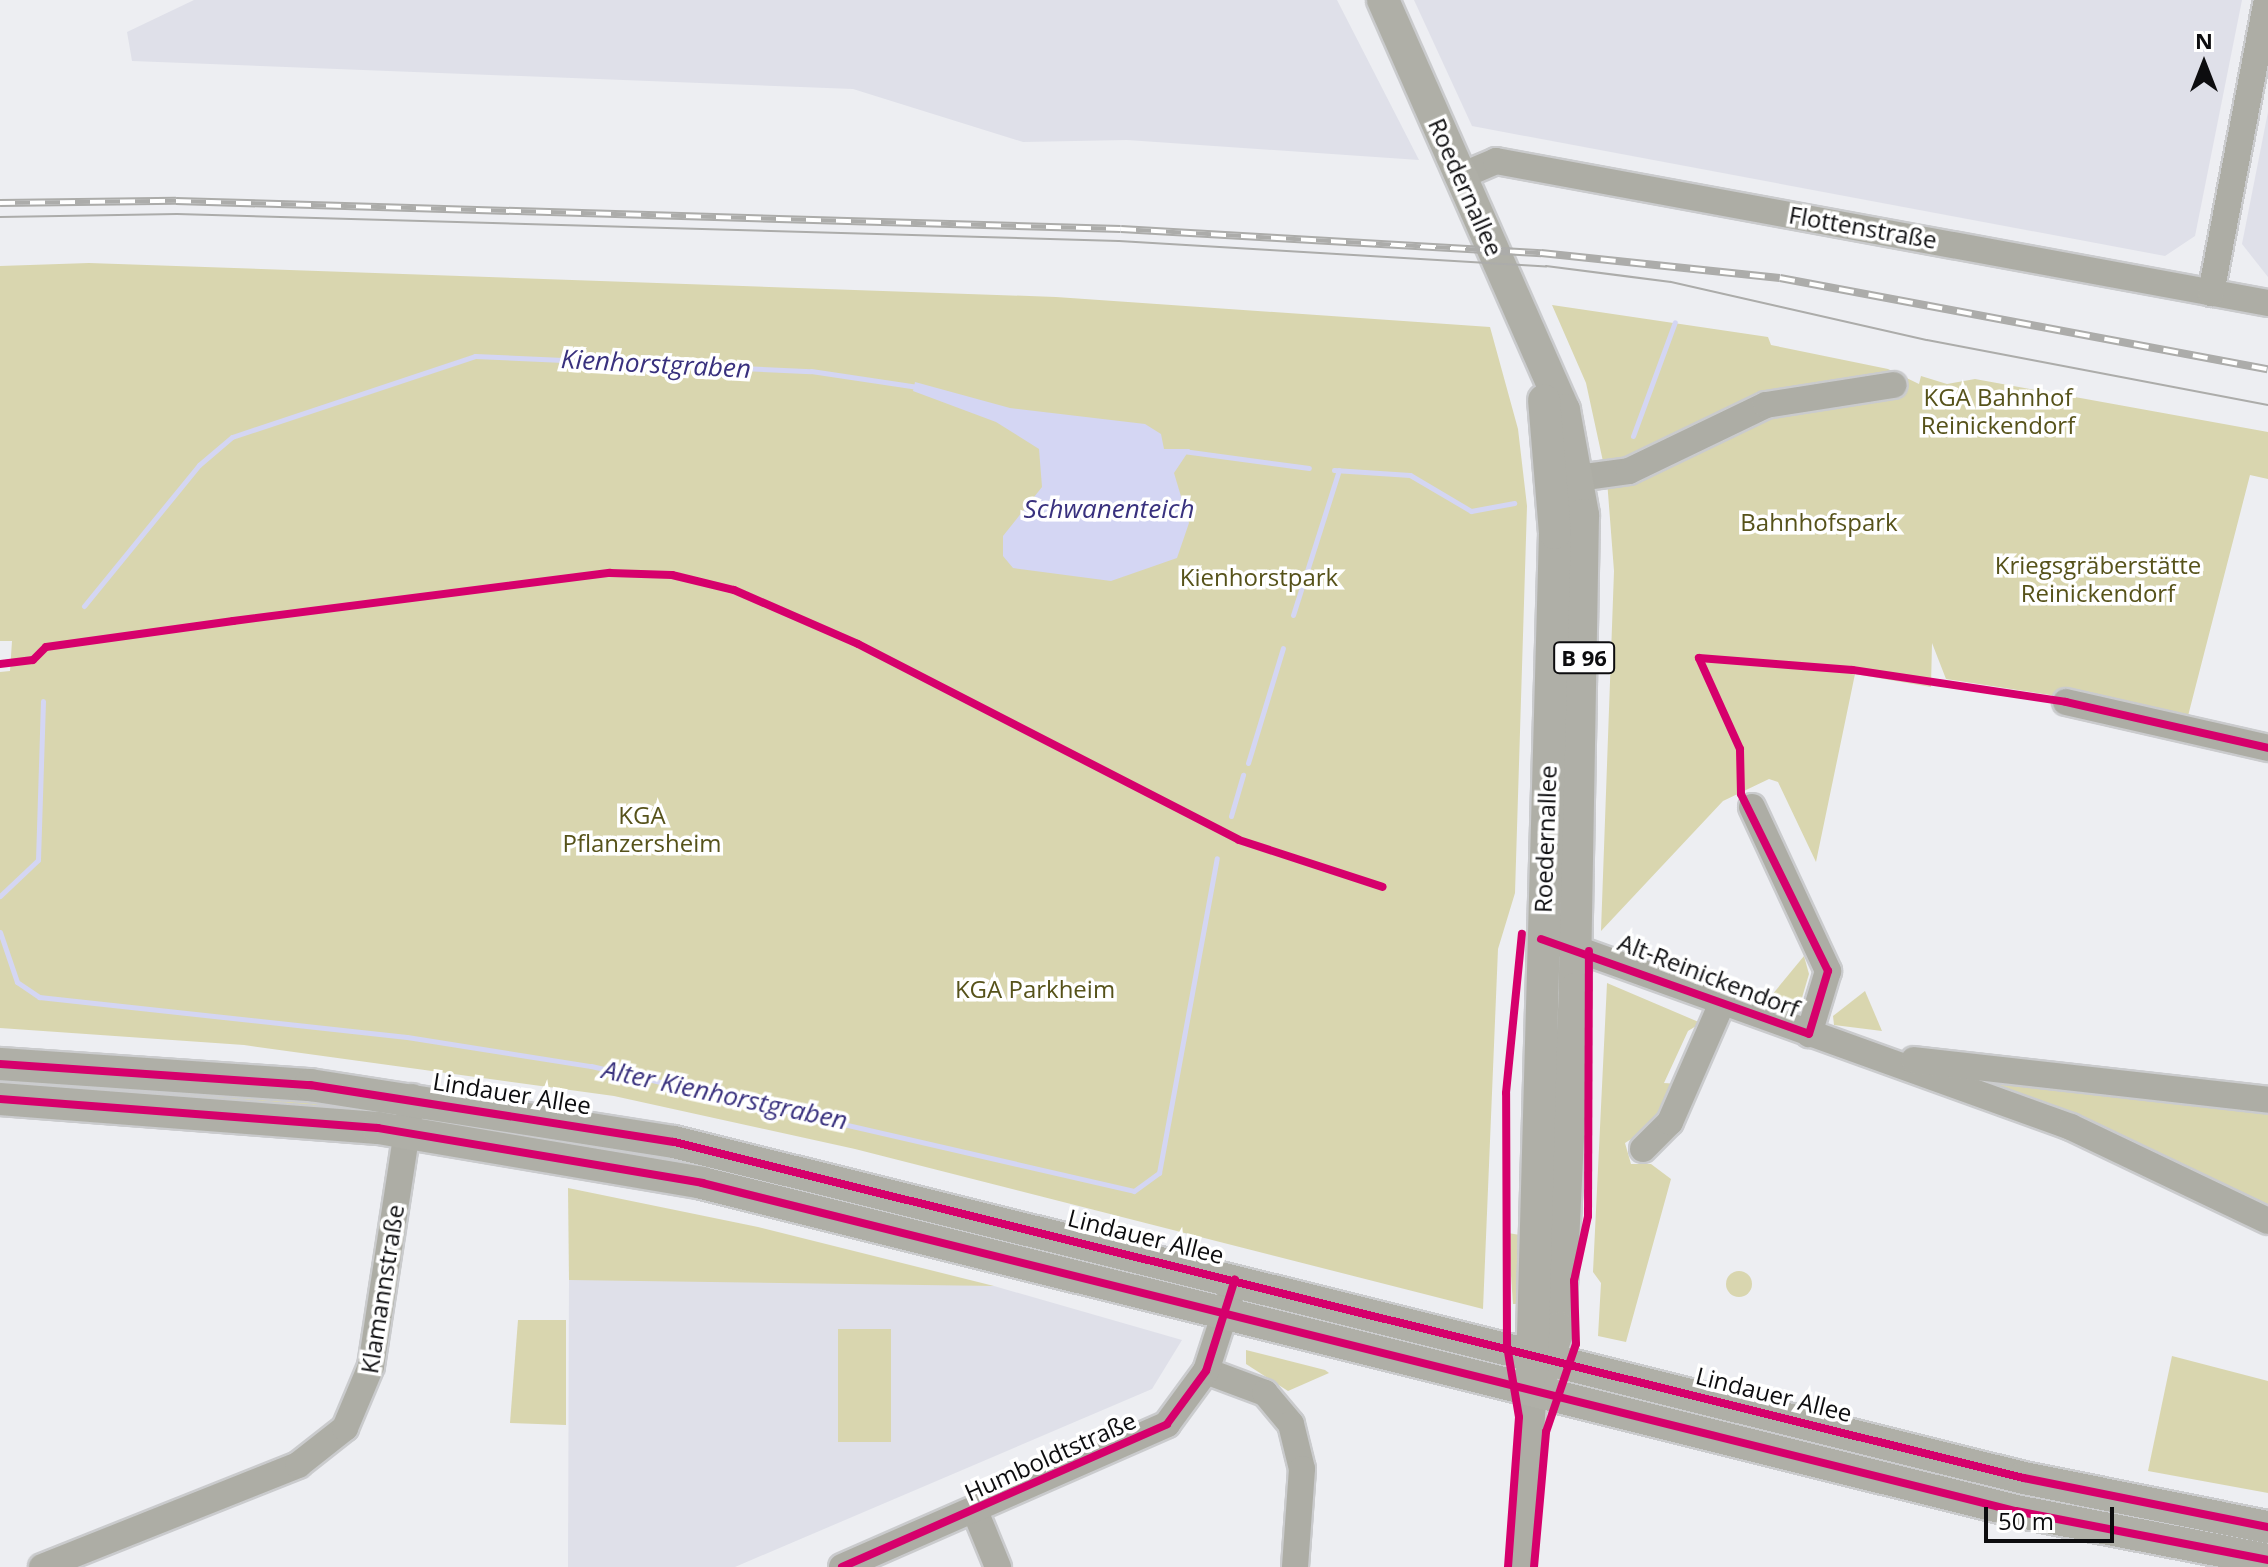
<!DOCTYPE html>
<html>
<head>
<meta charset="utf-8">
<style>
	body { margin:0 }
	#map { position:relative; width:2268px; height:1567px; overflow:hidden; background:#edeef2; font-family:"Open Sans",sans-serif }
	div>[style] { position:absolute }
	.built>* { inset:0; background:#dfe0e9 }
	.green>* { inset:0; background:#d9d6af; transform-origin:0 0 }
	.round { border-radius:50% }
	.water>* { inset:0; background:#d4d6f3 }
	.stream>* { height:5px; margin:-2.5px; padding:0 2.5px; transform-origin:2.5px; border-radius:2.5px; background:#d4d6f3 }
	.roads { filter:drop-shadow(2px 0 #cacbcd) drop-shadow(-2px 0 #cacbcd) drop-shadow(0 2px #cacbcd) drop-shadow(0 -2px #cacbcd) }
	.minor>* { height:26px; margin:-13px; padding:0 13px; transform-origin:13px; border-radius:13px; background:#adada5 }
	.major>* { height:32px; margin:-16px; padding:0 16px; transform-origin:16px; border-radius:16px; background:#afafa7 }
	.tram>* { height:2px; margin:-1px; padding:0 1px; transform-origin:1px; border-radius:1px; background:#acacaa }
	.rail>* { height:8px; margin-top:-4px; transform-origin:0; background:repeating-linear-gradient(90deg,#fff 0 15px,#acacaa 0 30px); box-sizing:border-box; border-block:2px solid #acacaa }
	.cycleway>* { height:8px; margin:-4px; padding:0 4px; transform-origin:4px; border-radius:4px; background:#d6006c }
	span { translate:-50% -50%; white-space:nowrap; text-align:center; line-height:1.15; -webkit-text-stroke:7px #fff; paint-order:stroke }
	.shield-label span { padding:2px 6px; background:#fff; border:2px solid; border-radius:6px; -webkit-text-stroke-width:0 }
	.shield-label { font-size:22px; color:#0d0d0f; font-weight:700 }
	.street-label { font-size:24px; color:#0d0d0f }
	.park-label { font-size:24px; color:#56521a }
	.water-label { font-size:26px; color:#39317e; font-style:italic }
	.north { position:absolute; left:2164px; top:24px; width:80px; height:80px; -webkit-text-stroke:6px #fff; paint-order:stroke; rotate:0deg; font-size:22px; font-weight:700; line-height:32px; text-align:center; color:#0d0d0f }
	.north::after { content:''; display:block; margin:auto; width:28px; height:36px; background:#0d0d0f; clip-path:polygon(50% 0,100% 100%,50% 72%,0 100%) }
	.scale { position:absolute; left:1984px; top:1507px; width:130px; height:36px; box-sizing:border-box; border:4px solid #0d0d0f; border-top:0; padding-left:10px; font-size:24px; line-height:28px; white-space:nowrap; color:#0d0d0f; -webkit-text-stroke:6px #fff; paint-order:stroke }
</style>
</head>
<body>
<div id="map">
	<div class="built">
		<div style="clip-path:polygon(194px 0,1337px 0,1419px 160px,1127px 140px,1023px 142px,853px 89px,132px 61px,127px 32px)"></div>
		<div style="clip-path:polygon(1414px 0,2242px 0,2195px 236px,2165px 256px,1472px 126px)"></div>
		<div style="clip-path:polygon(2268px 112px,2268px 277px,2242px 244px)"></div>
		<div style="clip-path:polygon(744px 1278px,994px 1286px,1182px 1340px,1152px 1389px,735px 1567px,568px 1567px,569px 1280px)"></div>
	</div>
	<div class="green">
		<div style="clip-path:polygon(89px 263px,1056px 297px,1490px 327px,1518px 429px,1527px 506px,1515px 893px,1498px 949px,1483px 1309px,855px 1149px,614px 1096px,244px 1045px,0 1028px,0 672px,10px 671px,12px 641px,0 641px,0 266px)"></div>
		<div style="clip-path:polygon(1552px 305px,1768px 337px,1771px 345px,1888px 369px,1919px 384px,1921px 376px,1947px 384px,1975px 379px,2268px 432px,2268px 479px,2250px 475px,2188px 716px,1946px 679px,1932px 643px,1931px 687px,1855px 674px,1816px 862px,1778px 782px,1769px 779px,1723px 801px,1601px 931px,1614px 571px,1607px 480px,1586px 383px)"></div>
		<div style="clip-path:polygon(1804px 956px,1809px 974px,1799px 1008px,1767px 1001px)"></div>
		<div style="clip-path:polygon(1607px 983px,1701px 1023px,1688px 1031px,1664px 1083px,1679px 1084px,1664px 1118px,1625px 1143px,1631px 1164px,1651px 1164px,1671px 1179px,1626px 1342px,1598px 1336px,1601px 1283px,1593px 1272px)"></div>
		<div style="clip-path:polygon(1865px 991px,1882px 1031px,1834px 1025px,1833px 1016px)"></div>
		<div style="clip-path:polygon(1942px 1069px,2268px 1110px,2268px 1213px)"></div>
		<div style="left:0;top:1071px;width:382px;height:19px;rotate:5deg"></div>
		<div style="clip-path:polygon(568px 1188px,758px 1227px,994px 1286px,569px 1280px)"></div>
		<div style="clip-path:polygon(1508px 1233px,1520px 1235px,1517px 1304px,1513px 1304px)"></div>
		<div class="round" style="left:1726px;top:1271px;width:26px;height:26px"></div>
		<div style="clip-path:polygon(518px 1320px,566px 1320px,566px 1425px,510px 1423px)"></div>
		<div style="left:838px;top:1329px;width:53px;height:113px"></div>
		<div style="clip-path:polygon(1246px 1350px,1325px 1370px,1329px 1373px,1288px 1391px,1246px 1364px)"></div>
		<div style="clip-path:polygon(2172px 1356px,2268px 1381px,2268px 1493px,2148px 1471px)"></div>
	</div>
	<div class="water">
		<div style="clip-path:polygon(915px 382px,1010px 408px,1145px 424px,1161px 434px,1164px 449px,1190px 449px,1174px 473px,1189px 523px,1177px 558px,1111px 581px,1013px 568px,1003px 556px,1003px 536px,1042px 487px,1039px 449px,996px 422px,913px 391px)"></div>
	</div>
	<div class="stream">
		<div style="left:1633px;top:436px;width:121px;rotate:-69.8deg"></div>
		<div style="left:1183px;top:451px;width:127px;rotate:7.7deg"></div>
		<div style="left:1334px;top:470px;width:76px;rotate:3.8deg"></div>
		<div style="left:1410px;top:475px;width:71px;rotate:30.5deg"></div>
		<div style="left:1471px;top:511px;width:44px;rotate:-10.5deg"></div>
		<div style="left:84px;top:606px;width:182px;rotate:-50.8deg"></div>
		<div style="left:199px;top:465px;width:43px;rotate:-40.3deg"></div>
		<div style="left:232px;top:437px;width:256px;rotate:-18.4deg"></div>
		<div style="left:475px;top:356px;width:336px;rotate:2.6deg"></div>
		<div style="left:811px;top:371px;width:108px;rotate:8.5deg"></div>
		<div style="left:1293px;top:615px;width:152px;rotate:-72.4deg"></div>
		<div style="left:1248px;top:763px;width:120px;rotate:-73.1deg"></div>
		<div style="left:1231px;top:816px;width:43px;rotate:-73.7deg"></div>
		<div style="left:0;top:896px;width:52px;rotate:-43.5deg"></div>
		<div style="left:38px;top:860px;width:159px;rotate:-88.2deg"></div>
		<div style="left:0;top:932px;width:53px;rotate:71.2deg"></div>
		<div style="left:17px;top:982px;width:27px;rotate:34deg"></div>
		<div style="left:39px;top:997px;width:370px;rotate:6.2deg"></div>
		<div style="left:407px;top:1037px;width:186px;rotate:9deg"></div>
		<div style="left:591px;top:1066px;width:557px;rotate:12.96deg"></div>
		<div style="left:1134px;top:1191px;width:31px;rotate:-36deg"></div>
		<div style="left:1159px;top:1173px;width:320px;rotate:-79.6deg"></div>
	</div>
	<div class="roads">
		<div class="minor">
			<div style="left:1461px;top:176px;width:38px;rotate:-23deg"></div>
			<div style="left:1496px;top:161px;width:785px;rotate:10.42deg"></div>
			<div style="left:2211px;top:293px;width:298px;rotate:-79.2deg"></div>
			<div style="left:1578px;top:478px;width:51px;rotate:-7.8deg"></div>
			<div style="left:1629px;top:471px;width:152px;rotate:-25.7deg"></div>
			<div style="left:1766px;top:405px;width:129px;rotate:-8.9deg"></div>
			<div style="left:2066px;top:702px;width:207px;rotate:12.8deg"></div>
			<div style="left:1752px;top:807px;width:181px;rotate:65.1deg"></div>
			<div style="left:1828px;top:971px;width:66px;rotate:106.8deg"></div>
			<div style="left:1560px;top:943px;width:543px;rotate:19.8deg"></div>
			<div style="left:2071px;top:1127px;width:218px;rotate:25.5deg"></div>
			<div style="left:1914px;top:1060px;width:356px;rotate:6.4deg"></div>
			<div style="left:1643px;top:1149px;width:38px;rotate:-45deg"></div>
			<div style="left:1670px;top:1122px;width:130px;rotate:-66.4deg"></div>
			<div style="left:1206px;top:1371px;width:63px;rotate:20.4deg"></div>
			<div style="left:1265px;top:1393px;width:40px;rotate:50deg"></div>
			<div style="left:1291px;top:1424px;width:46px;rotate:76.3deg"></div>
			<div style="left:1302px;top:1469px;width:98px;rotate:94.1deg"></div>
			<div style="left:975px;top:1511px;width:61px;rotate:67.7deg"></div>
			<div style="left:42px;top:1567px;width:276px;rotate:-21.7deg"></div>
			<div style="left:298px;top:1465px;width:60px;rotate:-38.2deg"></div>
			<div style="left:345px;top:1428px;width:67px;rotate:-67.2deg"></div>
			<div style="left:371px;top:1366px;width:272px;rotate:-81.3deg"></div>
			<div style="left:842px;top:1567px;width:355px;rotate:-23.7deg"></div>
			<div style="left:1167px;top:1424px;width:66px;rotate:-53.7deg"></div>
			<div style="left:1206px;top:1371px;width:81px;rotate:-72deg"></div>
			<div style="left:1522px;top:1567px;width:179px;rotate:-86.2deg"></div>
		</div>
		<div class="major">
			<div style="left:1383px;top:0;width:448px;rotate:66.2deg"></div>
			<div style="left:1564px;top:410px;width:107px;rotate:79.7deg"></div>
			<div style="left:1583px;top:515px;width:474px;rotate:91deg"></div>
			<div style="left:1575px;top:989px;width:339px;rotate:92.7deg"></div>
			<div style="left:1559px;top:1328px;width:50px;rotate:109.9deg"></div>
			<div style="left:0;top:1064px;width:311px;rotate:3.9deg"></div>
			<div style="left:310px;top:1085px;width:368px;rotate:8.9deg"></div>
			<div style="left:674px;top:1142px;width:1391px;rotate:13.98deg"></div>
			<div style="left:2024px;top:1478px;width:249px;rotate:11.4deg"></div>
			<div style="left:0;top:1099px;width:379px;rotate:4.4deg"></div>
			<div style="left:378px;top:1128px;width:329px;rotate:9.6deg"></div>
			<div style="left:702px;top:1183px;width:1354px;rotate:14.02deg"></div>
			<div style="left:2016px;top:1511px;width:257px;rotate:11deg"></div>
			<div style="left:1532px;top:1372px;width:839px;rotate:-88.43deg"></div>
			<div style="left:1555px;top:533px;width:133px;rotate:-94.7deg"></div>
		</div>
	</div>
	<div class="tram">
		<div style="left:0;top:217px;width:177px;rotate:-1deg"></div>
		<div style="left:177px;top:214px;width:942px;rotate:1.64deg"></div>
		<div style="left:1119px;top:241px;width:428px;rotate:3.4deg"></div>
		<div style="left:1546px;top:266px;width:126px;rotate:7.3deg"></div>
		<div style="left:1671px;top:282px;width:262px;rotate:12.8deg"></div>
		<div style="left:1927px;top:340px;width:347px;rotate:10.8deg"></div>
	</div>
	<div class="rail">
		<div style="left:0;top:203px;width:176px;rotate:-0.7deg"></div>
		<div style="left:176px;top:201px;width:945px;rotate:1.7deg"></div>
		<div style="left:1121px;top:229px;width:421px;rotate:3.3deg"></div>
		<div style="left:1541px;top:253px;width:240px;rotate:6deg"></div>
		<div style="left:1780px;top:278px;width:496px;rotate:10.6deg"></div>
	</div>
	<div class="cycleway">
		<div style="left:0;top:664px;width:33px;rotate:-7deg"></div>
		<div style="left:33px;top:660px;width:18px;rotate:-45deg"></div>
		<div style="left:46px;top:647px;width:189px;rotate:-7.9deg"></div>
		<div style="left:233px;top:621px;width:380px;rotate:-7.3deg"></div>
		<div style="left:610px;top:573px;width:62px;rotate:1.8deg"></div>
		<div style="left:672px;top:575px;width:64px;rotate:13.6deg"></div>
		<div style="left:734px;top:590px;width:135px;rotate:23.5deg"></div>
		<div style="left:858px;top:644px;width:428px;rotate:27.2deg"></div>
		<div style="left:1239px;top:840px;width:151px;rotate:18.1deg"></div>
		<div style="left:1541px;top:939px;width:284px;rotate:19.5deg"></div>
		<div style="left:1809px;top:1034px;width:66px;rotate:-73.2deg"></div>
		<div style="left:1828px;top:971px;width:197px;rotate:-116.2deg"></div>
		<div style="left:1741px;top:794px;width:45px;rotate:-91.3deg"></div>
		<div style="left:1740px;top:749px;width:100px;rotate:-114.3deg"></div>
		<div style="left:1699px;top:658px;width:154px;rotate:4.5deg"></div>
		<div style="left:1853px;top:670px;width:215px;rotate:8.5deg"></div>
		<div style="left:2066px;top:702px;width:207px;rotate:12.8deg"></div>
		<div style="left:0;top:1064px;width:311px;rotate:3.9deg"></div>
		<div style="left:310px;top:1085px;width:368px;rotate:8.9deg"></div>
		<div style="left:674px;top:1142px;width:1391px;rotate:13.98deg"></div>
		<div style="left:2024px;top:1478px;width:249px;rotate:11.4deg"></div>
		<div style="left:0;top:1099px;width:379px;rotate:4.4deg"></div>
		<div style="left:378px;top:1128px;width:329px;rotate:9.6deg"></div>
		<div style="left:702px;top:1183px;width:1354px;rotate:14.02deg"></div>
		<div style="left:2016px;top:1511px;width:257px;rotate:11deg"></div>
		<div style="left:842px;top:1567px;width:355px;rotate:-23.7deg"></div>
		<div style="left:1167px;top:1424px;width:66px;rotate:-53.7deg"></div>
		<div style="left:1206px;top:1371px;width:96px;rotate:-72.5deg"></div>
		<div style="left:1508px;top:1567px;width:150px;rotate:-85.8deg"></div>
		<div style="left:1519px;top:1417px;width:72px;rotate:-99.6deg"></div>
		<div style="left:1507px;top:1346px;width:253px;rotate:-90.2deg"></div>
		<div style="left:1506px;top:1093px;width:160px;rotate:-84.3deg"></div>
		<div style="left:1534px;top:1567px;width:136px;rotate:-84.9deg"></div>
		<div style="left:1546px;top:1432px;width:93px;rotate:-71.2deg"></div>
		<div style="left:1576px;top:1344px;width:63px;rotate:-91.8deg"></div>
		<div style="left:1574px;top:1281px;width:66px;rotate:-77.8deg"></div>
		<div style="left:1588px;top:1216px;width:265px;rotate:-89.8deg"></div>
	</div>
	<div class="shield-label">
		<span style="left:1584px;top:658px">B 96</span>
	</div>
	<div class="street-label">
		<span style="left:1466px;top:187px;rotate:66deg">Roedernallee</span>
		<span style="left:1863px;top:227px;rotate:10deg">Flottenstraße</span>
		<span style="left:1545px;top:839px;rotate:-88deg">Roedernallee</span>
		<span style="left:1709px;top:975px;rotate:21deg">Alt-Reinickendorf</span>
		<span style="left:512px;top:1093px;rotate:9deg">Lindauer Allee</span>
		<span style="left:1146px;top:1236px;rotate:14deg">Lindauer Allee</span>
		<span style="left:382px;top:1289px;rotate:-81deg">Klamannstraße</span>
		<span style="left:1774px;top:1394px;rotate:14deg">Lindauer Allee</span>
		<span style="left:1050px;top:1456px;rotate:-24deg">Humboldtstraße</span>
	</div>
	<div class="park-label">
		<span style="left:1998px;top:411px">KGA Bahnhof<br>Reinickendorf</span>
		<span style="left:1819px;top:522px">Bahnhofspark</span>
		<span style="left:2098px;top:579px">Kriegsgräberstätte<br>Reinickendorf</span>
		<span style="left:1259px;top:577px">Kienhorstpark</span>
		<span style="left:642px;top:829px">KGA<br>Pflanzersheim</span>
		<span style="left:1035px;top:989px">KGA Parkheim</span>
	</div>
	<div class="water-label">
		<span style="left:656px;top:364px;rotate:3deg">Kienhorstgraben</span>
		<span style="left:1109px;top:509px">Schwanenteich</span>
		<span style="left:725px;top:1095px;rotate:12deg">Alter Kienhorstgraben</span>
	</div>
	<div class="north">N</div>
	<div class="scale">50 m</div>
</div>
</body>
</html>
